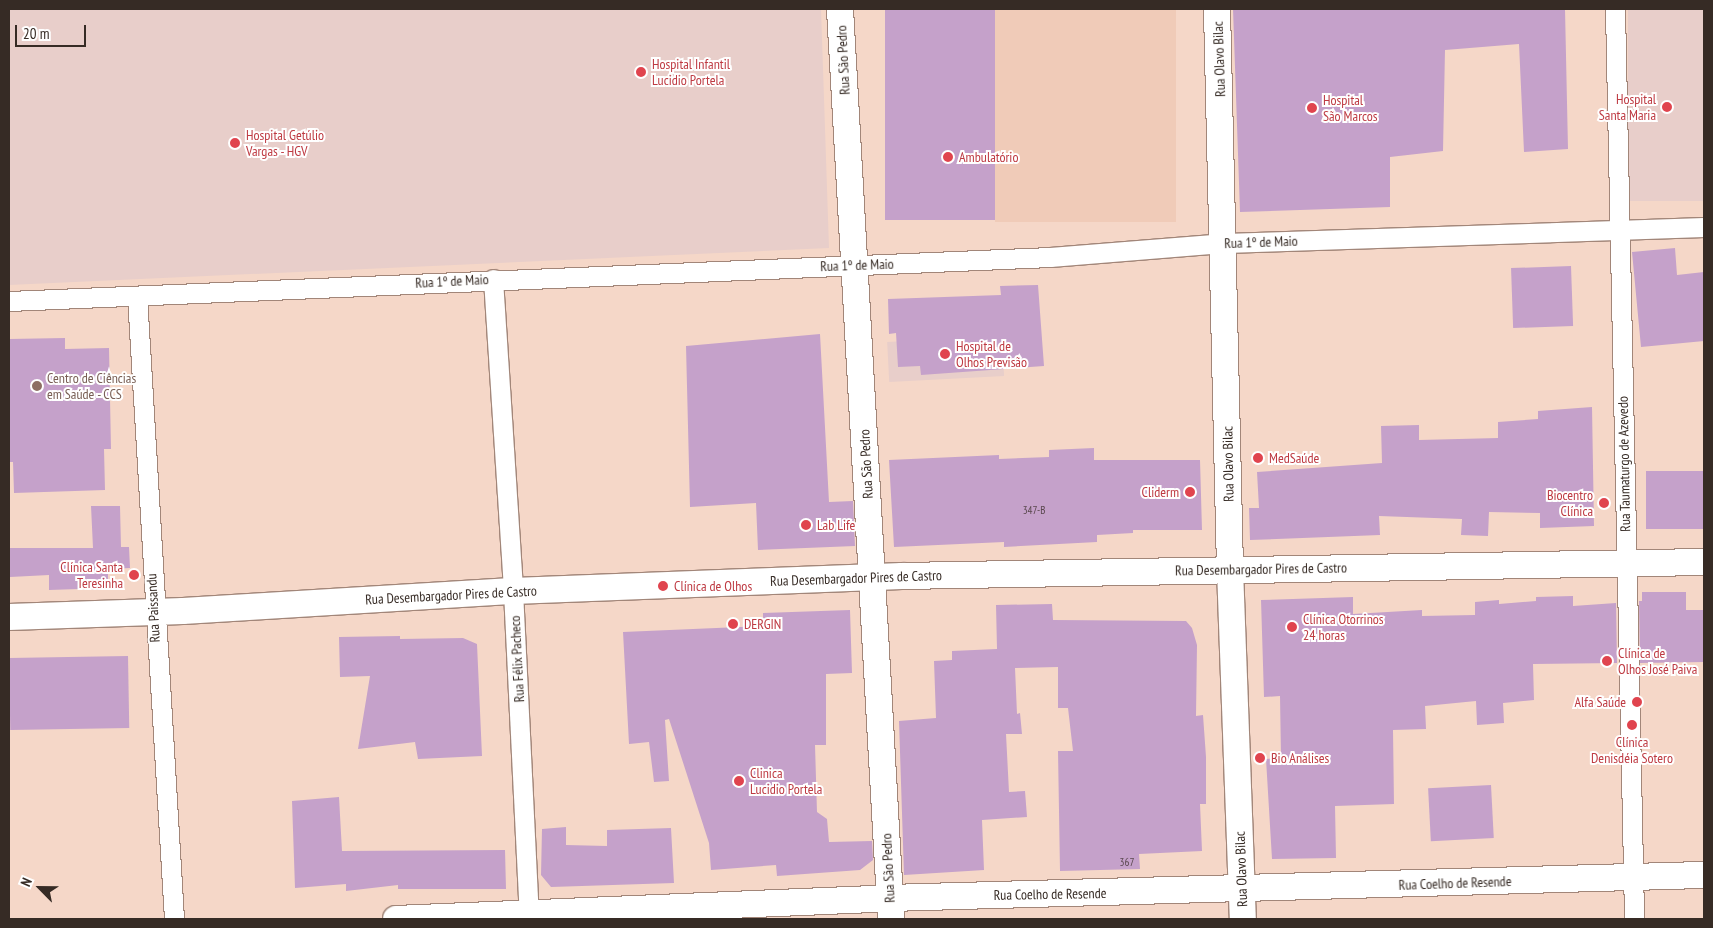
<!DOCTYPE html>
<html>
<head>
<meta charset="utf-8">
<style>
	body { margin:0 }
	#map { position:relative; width:1713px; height:928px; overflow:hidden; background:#f5d7c8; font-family:"PT Sans Narrow",sans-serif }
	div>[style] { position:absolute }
	.built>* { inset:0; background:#f0cbb8; transform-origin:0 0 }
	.medical>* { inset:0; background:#e8ceca; transform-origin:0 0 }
	.building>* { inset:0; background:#c5a1ca; transform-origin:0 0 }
	.roads { filter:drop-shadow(1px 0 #a28679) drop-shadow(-1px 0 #a28679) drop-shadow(0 1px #a28679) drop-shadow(0 -1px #a28679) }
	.street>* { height:19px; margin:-9.5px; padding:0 9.5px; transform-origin:9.5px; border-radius:9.5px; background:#fff }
	.secondary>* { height:26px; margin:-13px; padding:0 13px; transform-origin:13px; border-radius:13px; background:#fff }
	.dots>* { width:14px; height:14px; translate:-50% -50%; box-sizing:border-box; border:2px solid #fff; border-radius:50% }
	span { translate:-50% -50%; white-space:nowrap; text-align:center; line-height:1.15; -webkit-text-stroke:4px #fff; paint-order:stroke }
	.number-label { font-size:11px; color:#5a484e }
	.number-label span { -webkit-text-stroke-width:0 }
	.street-label { font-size:14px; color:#362b25 }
	.health-label { font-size:14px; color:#be3a42 }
	.left { translate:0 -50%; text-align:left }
	.right { translate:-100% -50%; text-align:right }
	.education-label { font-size:14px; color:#785e54 }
	.frame { position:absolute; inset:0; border:10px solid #362b25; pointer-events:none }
	.north { position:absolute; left:15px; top:863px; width:50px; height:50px; -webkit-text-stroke:4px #fff; paint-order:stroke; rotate:293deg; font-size:14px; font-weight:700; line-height:20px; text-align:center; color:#362b25 }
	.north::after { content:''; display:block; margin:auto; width:18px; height:22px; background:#362b25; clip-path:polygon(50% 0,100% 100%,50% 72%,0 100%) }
	.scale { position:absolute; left:15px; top:25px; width:71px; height:22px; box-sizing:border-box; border:2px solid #362b25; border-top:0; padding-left:6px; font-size:15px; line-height:18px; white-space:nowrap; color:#362b25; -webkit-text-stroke:4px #fff; paint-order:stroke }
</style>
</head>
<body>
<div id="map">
	<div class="built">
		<div style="left:995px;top:9px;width:181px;height:213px"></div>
	</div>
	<div class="medical">
		<div style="clip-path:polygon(9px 9px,821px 9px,829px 248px,9px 285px)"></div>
		<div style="left:1628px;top:9px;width:76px;height:192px"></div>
		<div style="left:1002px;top:336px;width:40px;height:115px;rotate:87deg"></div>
	</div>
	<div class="building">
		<div style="left:885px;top:9px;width:110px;height:211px"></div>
		<div style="clip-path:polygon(1233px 9px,1565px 9px,1568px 149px,1524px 152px,1519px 44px,1445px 50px,1443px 151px,1390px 157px,1390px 207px,1240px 212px)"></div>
		<div style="clip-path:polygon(1675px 248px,1677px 275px,1704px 272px,1704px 341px,1641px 347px,1632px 252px)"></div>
		<div style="left:1571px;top:266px;width:60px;height:60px;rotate:88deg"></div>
		<div style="clip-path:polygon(1038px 285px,1044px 366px,921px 375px,920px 366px,898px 367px,896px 333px,889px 334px,888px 299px,1001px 295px,1000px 286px)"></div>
		<div style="clip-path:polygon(820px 334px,829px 502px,853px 501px,855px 546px,758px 550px,756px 503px,690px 507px,686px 346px)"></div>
		<div style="clip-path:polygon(65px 338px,65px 349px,109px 348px,111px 449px,104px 449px,105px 490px,14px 493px,13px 462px,9px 462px,9px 339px)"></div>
		<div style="clip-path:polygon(1592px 407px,1594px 526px,1540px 528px,1540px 513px,1489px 512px,1488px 536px,1461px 535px,1462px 519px,1379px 516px,1380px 535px,1250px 540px,1249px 508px,1259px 508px,1257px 472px,1382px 463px,1381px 426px,1419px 425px,1419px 440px,1498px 438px,1498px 422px,1538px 419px,1538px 411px)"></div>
		<div style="clip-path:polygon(1094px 448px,1094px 460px,1200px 460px,1202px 530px,1133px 530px,1133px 533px,1097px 535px,1097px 542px,1004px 547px,1004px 542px,894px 547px,889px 460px,999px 455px,999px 459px,1049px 457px,1049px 450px)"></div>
		<div style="left:1704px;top:471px;width:58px;height:58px;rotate:90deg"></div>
		<div style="clip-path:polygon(91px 506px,120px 506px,121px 547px,129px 547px,130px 568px,108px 569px,108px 588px,49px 590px,49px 575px,10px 577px,9px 548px,93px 548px)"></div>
		<div style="clip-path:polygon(1642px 592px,1686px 592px,1686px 610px,1704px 610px,1704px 662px,1640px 663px,1639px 601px,1642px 601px)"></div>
		<div style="clip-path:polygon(1573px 596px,1573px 606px,1616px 603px,1617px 663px,1533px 664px,1534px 700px,1503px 703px,1504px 723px,1477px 725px,1476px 701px,1425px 706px,1426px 729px,1393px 730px,1394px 804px,1335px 806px,1336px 858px,1272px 859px,1266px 759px,1281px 758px,1280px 696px,1264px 697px,1261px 600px,1353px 597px,1353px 614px,1422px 610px,1422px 616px,1475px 615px,1475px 602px,1499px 600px,1499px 604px,1536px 601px,1536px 597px)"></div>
		<div style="clip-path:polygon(1052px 604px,1053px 620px,1186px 621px,1192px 628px,1197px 645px,1196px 716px,1203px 715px,1206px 757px,1206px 804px,1200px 804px,1202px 851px,1139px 854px,1140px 869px,1060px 871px,1058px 751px,1073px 751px,1068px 708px,1058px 708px,1058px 667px,1015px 668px,1017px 714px,1020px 713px,1022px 734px,1006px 734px,1009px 792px,1025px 791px,1027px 817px,982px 820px,984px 870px,904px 875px,899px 721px,936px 718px,934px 661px,952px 660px,952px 651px,997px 649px,996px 605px)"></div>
		<div style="clip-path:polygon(850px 610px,852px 673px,826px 674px,826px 745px,815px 745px,817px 812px,827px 819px,829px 842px,872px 841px,873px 860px,860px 870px,777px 876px,776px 865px,711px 870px,709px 843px,669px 719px,665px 720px,669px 781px,654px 782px,649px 742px,629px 744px,623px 632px,763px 626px,763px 613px)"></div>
		<div style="clip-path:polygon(400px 636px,400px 639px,463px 638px,477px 644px,482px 756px,418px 759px,415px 742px,358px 749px,370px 676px,340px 677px,339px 637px)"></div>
		<div style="left:128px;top:656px;width:72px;height:119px;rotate:89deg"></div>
		<div style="left:1491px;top:785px;width:53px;height:63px;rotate:87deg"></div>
		<div style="clip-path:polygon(339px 797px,342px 851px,505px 850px,506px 889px,398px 889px,398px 885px,346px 891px,346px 884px,295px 888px,292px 801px)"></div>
		<div style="clip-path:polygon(566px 827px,566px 845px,607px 846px,607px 830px,671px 828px,674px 883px,551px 887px,541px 875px,542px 829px)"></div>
	</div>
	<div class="roads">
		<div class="street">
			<div style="left:1615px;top:9px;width:910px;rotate:88.8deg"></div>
			<div style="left:493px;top:279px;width:313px;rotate:86.3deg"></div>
			<div style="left:513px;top:591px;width:328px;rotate:87.2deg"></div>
			<div style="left:137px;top:296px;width:624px;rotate:86.6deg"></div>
			<div style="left:9px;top:301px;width:1042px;rotate:-2.42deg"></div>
			<div style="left:1050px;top:257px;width:176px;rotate:-4.6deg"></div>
			<div style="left:1225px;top:243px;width:479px;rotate:-1.9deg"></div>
		</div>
		<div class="secondary">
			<div style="left:840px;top:9px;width:911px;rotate:86.79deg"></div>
			<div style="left:1217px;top:9px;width:560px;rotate:88.67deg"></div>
			<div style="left:1230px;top:569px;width:350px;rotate:87.9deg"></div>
			<div style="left:9px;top:617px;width:174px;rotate:-2deg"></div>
			<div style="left:183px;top:611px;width:331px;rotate:-3.5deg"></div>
			<div style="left:513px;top:591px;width:389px;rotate:-2.2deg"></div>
			<div style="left:902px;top:576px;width:802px;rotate:-1deg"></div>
			<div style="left:396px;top:919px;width:493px;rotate:-2.4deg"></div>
			<div style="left:889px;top:898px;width:815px;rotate:-1.62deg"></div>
		</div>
	</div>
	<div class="dots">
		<div style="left:641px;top:72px;background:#e0444e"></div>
		<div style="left:1667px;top:107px;background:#e0444e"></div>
		<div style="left:1312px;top:108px;background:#e0444e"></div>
		<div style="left:235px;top:143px;background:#e0444e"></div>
		<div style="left:948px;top:157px;background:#e0444e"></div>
		<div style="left:945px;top:354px;background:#e0444e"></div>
		<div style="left:37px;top:386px;background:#8d6e63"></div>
		<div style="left:1258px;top:458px;background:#e0444e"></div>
		<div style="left:1190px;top:492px;background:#e0444e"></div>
		<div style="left:1604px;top:503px;background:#e0444e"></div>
		<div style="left:806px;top:525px;background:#e0444e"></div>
		<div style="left:134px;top:575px;background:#e0444e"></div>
		<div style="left:663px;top:586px;background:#e0444e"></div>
		<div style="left:733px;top:624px;background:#e0444e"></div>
		<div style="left:1292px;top:627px;background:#e0444e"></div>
		<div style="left:1607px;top:661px;background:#e0444e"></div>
		<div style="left:1637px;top:702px;background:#e0444e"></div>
		<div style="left:1632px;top:725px;background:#e0444e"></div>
		<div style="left:1260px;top:758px;background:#e0444e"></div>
		<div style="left:739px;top:781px;background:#e0444e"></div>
	</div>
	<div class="number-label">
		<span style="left:1034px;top:510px">347-B</span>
		<span style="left:1127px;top:862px">367</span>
	</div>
	<div class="street-label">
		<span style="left:1219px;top:59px;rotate:-92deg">Rua Olavo Bilac</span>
		<span style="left:843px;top:60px;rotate:-93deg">Rua São Pedro</span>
		<span style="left:1261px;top:242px;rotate:-2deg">Rua 1º de Maio</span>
		<span style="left:857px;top:265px;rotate:-2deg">Rua 1º de Maio</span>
		<span style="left:452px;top:281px;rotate:-3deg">Rua 1º de Maio</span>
		<span style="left:866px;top:464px;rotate:-93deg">Rua São Pedro</span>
		<span style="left:1228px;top:464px;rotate:-91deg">Rua Olavo Bilac</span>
		<span style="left:1624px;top:464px;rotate:-91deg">Rua Taumaturgo de Azevedo</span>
		<span style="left:1261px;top:569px;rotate:-1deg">Rua Desembargador Pires de Castro</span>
		<span style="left:856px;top:578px;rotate:-2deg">Rua Desembargador Pires de Castro</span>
		<span style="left:451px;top:595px;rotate:-3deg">Rua Desembargador Pires de Castro</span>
		<span style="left:153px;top:608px;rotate:-93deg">Rua Paissandu</span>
		<span style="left:517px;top:659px;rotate:-93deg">Rua Félix Pacheco</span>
		<span style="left:888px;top:868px;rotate:-93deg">Rua São Pedro</span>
		<span style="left:1241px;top:869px;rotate:-92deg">Rua Olavo Bilac</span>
		<span style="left:1455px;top:883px;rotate:-2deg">Rua Coelho de Resende</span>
		<span style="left:1050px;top:894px;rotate:-1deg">Rua Coelho de Resende</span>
	</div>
	<div class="health-label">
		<span class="left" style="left:652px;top:72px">Hospital Infantil<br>Lucidio Portela</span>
		<span class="right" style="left:1656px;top:107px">Hospital<br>Santa Maria</span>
		<span class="left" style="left:1323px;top:108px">Hospital<br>São Marcos</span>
		<span class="left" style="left:246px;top:143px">Hospital Getúlio<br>Vargas - HGV</span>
		<span class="left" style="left:959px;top:157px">Ambulatório</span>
		<span class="left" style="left:956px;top:354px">Hospital de<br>Olhos Previsão</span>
		<span class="left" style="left:1269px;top:458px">MedSaúde</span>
		<span class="right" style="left:1179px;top:492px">Cliderm</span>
		<span class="right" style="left:1593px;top:503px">Biocentro<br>Clínica</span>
		<span class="left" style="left:817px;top:525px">Lab Life</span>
		<span class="right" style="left:123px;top:575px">Clínica Santa<br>Teresinha</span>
		<span class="left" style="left:674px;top:586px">Clínica de Olhos</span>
		<span class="left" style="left:1303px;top:627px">Clínica Otorrinos<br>24 horas</span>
		<span class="left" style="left:744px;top:624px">DERGIN</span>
		<span class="left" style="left:1618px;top:661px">Clínica de<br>Olhos José Paiva</span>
		<span class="right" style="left:1626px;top:702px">Alfa Saúde</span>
		<span style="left:1632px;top:750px">Clínica<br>Denisdéia Sotero</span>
		<span class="left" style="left:1271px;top:758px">Bio Análises</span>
		<span class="left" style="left:750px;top:781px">Clinica<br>Lucidio Portela</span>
	</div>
	<div class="education-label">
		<span class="left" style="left:47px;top:386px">Centro de Ciências<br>em Saúde - CCS</span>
	</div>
	<div class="frame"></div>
	<div class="north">N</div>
	<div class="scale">20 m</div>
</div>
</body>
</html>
